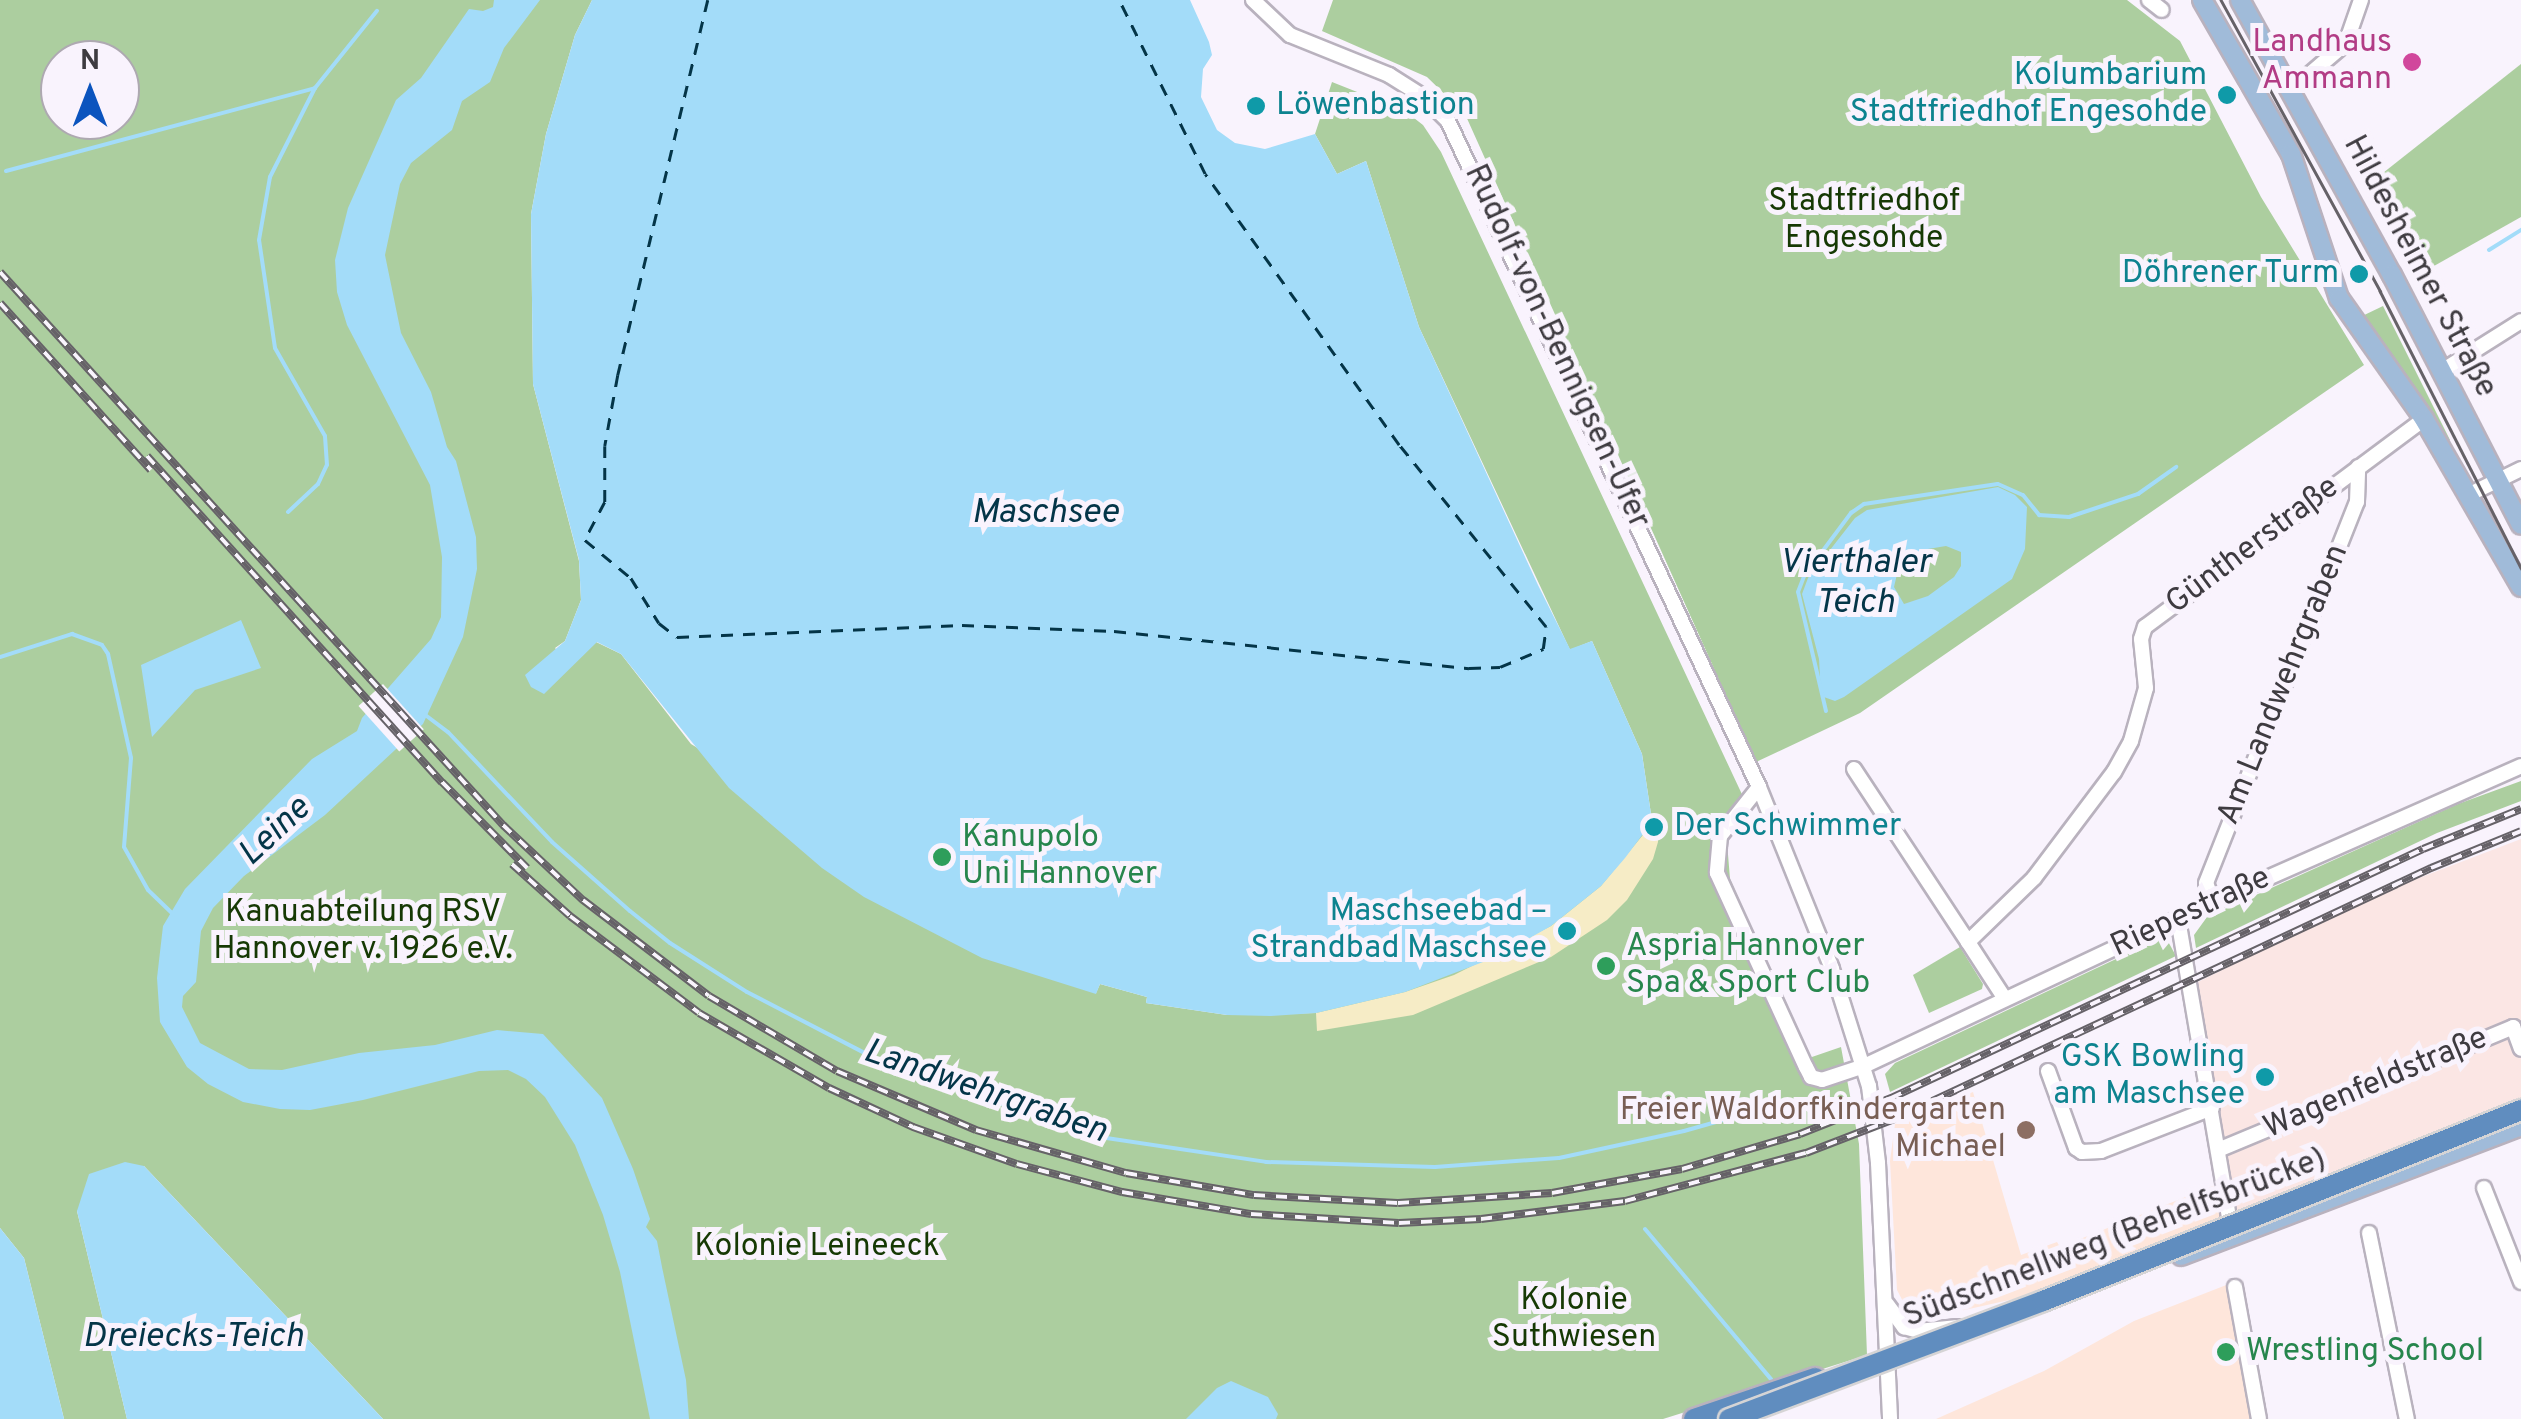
<!DOCTYPE html>
<html>
<head>
<meta charset="utf-8">
<style>
	body { margin:0 }
	#map { position:relative; width:2521px; height:1419px; overflow:hidden; background:#f9f3fd; font-family:Overpass,sans-serif }
	div>[style] { position:absolute }
	.commercial>* { inset:0; background:#fee6db }
	.industrial>* { inset:0; background:#fbe6e4 }
	.green>* { inset:0; background:#acce9f }
	.sand>* { inset:0; background:#f6ecc6 }
	.water>* { inset:0; background:#a3dcf9 }
	.pier>* { inset:0; background:#f9f3fd; transform-origin:0 0 }
	.stream>* { height:4px; margin:-2px; padding:0 2px; transform-origin:2px; border-radius:2px; background:#a3dcf9 }
	.ferry>* { height:2.5px; margin-top:-1.25px; transform-origin:0; background:repeating-linear-gradient(90deg,#043548 0 12px,transparent 0 22px) }
	.roads { filter:drop-shadow(2px 0 #b9b2be) drop-shadow(-2px 0 #b9b2be) drop-shadow(0 2px #b9b2be) drop-shadow(0 -2px #b9b2be) }
	.minor>* { height:14px; margin:-7px; padding:0 7px; transform-origin:7px; border-radius:7px; background:#fff }
	.major>* { height:18px; margin:-9px; padding:0 9px; transform-origin:9px; border-radius:9px; background:#a0bbd9 }
	.highway>* { height:20px; margin:-10px; padding:0 10px; transform-origin:10px; border-radius:10px; background:#608dbf }
	.tram>* { height:2.5px; margin:-1.25px; padding:0 1.25px; transform-origin:1.25px; border-radius:1.25px; background:#666268 }
	.rail>* { height:8px; margin-top:-4px; transform-origin:0; background:repeating-linear-gradient(90deg,#f9f3fd 0 11px,#666268 0 22px); box-sizing:border-box; border-block:2px solid #666268 }
	.bridges { filter:drop-shadow(2px 0 #d5d4d5) drop-shadow(-2px 0 #d5d4d5) drop-shadow(0 2px #d5d4d5) drop-shadow(0 -2px #d5d4d5) }
	.highway-bridge>* { height:20px; margin:-10px; padding:0 10px; transform-origin:10px; border-radius:10px; background:#608dbf }
	.dots>* { width:28px; height:28px; translate:-50% -50%; box-sizing:border-box; border:5px solid #f9f3fd; border-radius:50% }
	span { translate:-50% -50%; white-space:nowrap; text-align:center; line-height:1.15; -webkit-text-stroke:10px #f9f3fd; paint-order:stroke }
	.hotel-label { font-size:32px; color:#b23c85 }
	.right { translate:-100% -50%; text-align:right }
	.culture-label { font-size:32px; color:#0d838f }
	.left { translate:0 -50%; text-align:left }
	.park-label { font-size:32px; color:#163904 }
	.street-label { font-size:32px; color:#3e3b40 }
	.leisure-label { font-size:32px; color:#27864d }
	.education-label { font-size:32px; color:#785e54 }
	.water-label { font-size:35px; color:#043548; font-style:italic }
	.north { position:absolute; left:40px; top:40px; width:100px; height:100px; box-sizing:border-box; background:#f9f3fd; border:2px solid #aea9b1; border-radius:50%; rotate:0deg; font-size:28px; font-weight:700; line-height:40px; text-align:center; color:#3e3b40 }
	.north::after { content:''; display:block; margin:auto; width:35px; height:45px; background:#0b54be; clip-path:polygon(50% 0,100% 100%,50% 72%,0 100%) }
</style>
</head>
<body>
<div id="map">
	<div class="commercial">
		<div style="clip-path:polygon(1973px 1092px,2021px 1255px,2057px 1242px,2060px 1247px,2223px 1182px,2232px 1237px,2050px 1291px,1933px 1317px,1908px 1311px,1897px 1290px,1890px 1161px,1895px 1124px)"></div>
		<div style="clip-path:polygon(2234px 1282px,2259px 1419px,1936px 1419px,2044px 1371px,2134px 1321px)"></div>
	</div>
	<div class="industrial">
		<div style="clip-path:polygon(2521px 839px,2521px 1126px,2232px 1237px,2196px 983px,2372px 896px)"></div>
	</div>
	<div class="green">
		<div style="clip-path:polygon(evenodd,0 0,592px 0,575px 35px,546px 134px,531px 214px,533px 384px,579px 561px,581px 600px,565px 641px,555px 648px,570px 665px,596px 642px,621px 654px,691px 744px,1096px 993px,1100px 984px,1147px 997px,1146px 1003px,1227px 1015px,1316px 1013px,1651px 814px,1642px 754px,1592px 641px,1570px 650px,1419px 327px,1366px 161px,1337px 174px,1315px 134px,1332px 82px,1405px 111px,1423px 125px,1441px 152px,1747px 805px,1731px 827px,1727px 842px,1730px 879px,1809px 1058px,1841px 1047px,1859px 1144px,1867px 1355px,1663px 1419px,383px 1419px,144px 1166px,77px 1211px,127px 1419px,64px 1419px,24px 1258px,0 1228px,0 0,60px 60px,120px 60px,120px 120px,60px 120px,60px 60px)"></div>
		<div style="clip-path:polygon(1333px 0,2127px 0,2180px 41px,2261px 197px,2364px 365px,1860px 713px,1756px 762px,1465px 114px,1427px 77px,1322px 31px)"></div>
		<div style="clip-path:polygon(2521px 64px,2521px 217px,2418px 275px,2369px 184px)"></div>
		<div style="clip-path:polygon(2383px 306px,2450px 440px,2448px 441px,2356px 319px)"></div>
		<div style="clip-path:polygon(2521px 781px,2521px 801px,2437px 833px,2196px 948px,2194px 935px,2207px 917px,2458px 804px)"></div>
		<div style="clip-path:polygon(2165px 936px,2176px 956px,1890px 1092px,1885px 1074px,1895px 1063px)"></div>
		<div style="clip-path:polygon(1960px 947px,1983px 984px,1982px 989px,1929px 1013px,1913px 975px)"></div>
	</div>
	<div class="sand">
		<div style="clip-path:polygon(1647px 830px,1658px 832px,1658px 842px,1653px 859px,1627px 900px,1607px 920px,1551px 957px,1413px 1015px,1317px 1031px,1316px 1013px,1405px 992px,1454px 975px,1551px 926px,1601px 886px)"></div>
	</div>
	<div class="water">
		<div style="clip-path:polygon(494px 0,540px 0,504px 48px,490px 82px,462px 101px,452px 130px,411px 163px,400px 184px,385px 255px,401px 333px,431px 392px,447px 447px,456px 461px,476px 537px,477px 569px,463px 637px,423px 724px,325px 815px,244px 876px,213px 908px,201px 931px,196px 982px,183px 996px,182px 1007px,200px 1043px,249px 1069px,282px 1070px,359px 1053px,435px 1045px,497px 1030px,543px 1034px,602px 1098px,633px 1169px,650px 1219px,646px 1227px,657px 1241px,662px 1267px,686px 1380px,689px 1419px,650px 1419px,620px 1272px,603px 1215px,575px 1145px,545px 1097px,526px 1079px,508px 1070px,479px 1071px,363px 1100px,310px 1110px,280px 1109px,243px 1102px,208px 1084px,187px 1067px,160px 1022px,157px 978px,163px 926px,185px 889px,312px 759px,357px 731px,362px 718px,431px 639px,441px 617px,442px 557px,430px 485px,347px 325px,337px 292px,335px 260px,348px 208px,396px 100px,421px 78px,469px 9px,483px 11px,493px 7px)"></div>
		<div style="clip-path:polygon(592px 0,1190px 0,1209px 42px,1212px 55px,1203px 69px,1201px 97px,1217px 130px,1235px 143px,1265px 149px,1315px 134px,1337px 174px,1366px 161px,1419px 327px,1538px 585px,1570px 649px,1592px 641px,1642px 754px,1651px 814px,1646px 830px,1625px 858px,1601px 886px,1551px 926px,1496px 957px,1405px 992px,1316px 1013px,1271px 1016px,1227px 1015px,1146px 1003px,1147px 997px,1100px 984px,1096px 994px,982px 958px,864px 897px,822px 868px,729px 788px,621px 654px,597px 642px,544px 694px,531px 687px,525px 675px,565px 641px,581px 600px,579px 560px,533px 384px,531px 214px,546px 134px,575px 35px)"></div>
		<div style="clip-path:polygon(evenodd,1998px 487px,2015px 495px,2027px 507px,2025px 549px,2012px 579px,1844px 697px,1835px 701px,1821px 696px,1819px 659px,1802px 594px,1808px 578px,1855px 518px,1867px 510px,1998px 487px,1946px 546px,1961px 552px,1961px 566px,1954px 577px,1928px 596px,1904px 604px,1894px 587px,1898px 570px,1928px 549px,1946px 546px)"></div>
		<div style="clip-path:polygon(241px 620px,261px 668px,195px 690px,152px 737px,141px 665px)"></div>
		<div style="clip-path:polygon(125px 1162px,144px 1166px,383px 1419px,127px 1419px,77px 1211px,89px 1174px)"></div>
		<div style="clip-path:polygon(0 1228px,24px 1258px,64px 1419px,0 1419px)"></div>
		<div style="clip-path:polygon(1231px 1381px,1268px 1397px,1278px 1414px,1276px 1419px,1186px 1419px,1217px 1388px)"></div>
	</div>
	<div class="pier">
		<div style="left:383px;top:684px;width:61px;height:33px;rotate:48deg"></div>
	</div>
	<div class="stream">
		<div style="left:6px;top:171px;width:320px;rotate:-15deg"></div>
		<div style="left:2489px;top:250px;width:38px;rotate:-32deg"></div>
		<div style="left:288px;top:512px;width:41px;rotate:-43deg"></div>
		<div style="left:318px;top:484px;width:21px;rotate:-65deg"></div>
		<div style="left:327px;top:465px;width:29px;rotate:-94deg"></div>
		<div style="left:325px;top:436px;width:101px;rotate:-119.6deg"></div>
		<div style="left:275px;top:348px;width:109px;rotate:-98.4deg"></div>
		<div style="left:259px;top:240px;width:64px;rotate:-80.1deg"></div>
		<div style="left:270px;top:177px;width:100px;rotate:-63.2deg"></div>
		<div style="left:315px;top:88px;width:99px;rotate:-51.2deg"></div>
		<div style="left:0;top:657px;width:76px;rotate:-17.7deg"></div>
		<div style="left:72px;top:634px;width:32px;rotate:20deg"></div>
		<div style="left:102px;top:645px;width:11px;rotate:56deg"></div>
		<div style="left:108px;top:654px;width:107px;rotate:77.5deg"></div>
		<div style="left:131px;top:758px;width:89px;rotate:94.5deg"></div>
		<div style="left:124px;top:847px;width:49px;rotate:60.8deg"></div>
		<div style="left:148px;top:890px;width:35px;rotate:44deg"></div>
		<div style="left:1826px;top:711px;width:122px;rotate:-103.2deg"></div>
		<div style="left:1798px;top:592px;width:17px;rotate:-69deg"></div>
		<div style="left:1804px;top:576px;width:79px;rotate:-53.3deg"></div>
		<div style="left:1851px;top:513px;width:16px;rotate:-35deg"></div>
		<div style="left:1864px;top:504px;width:135px;rotate:-8.5deg"></div>
		<div style="left:1998px;top:484px;width:27px;rotate:24deg"></div>
		<div style="left:2023px;top:495px;width:26px;rotate:51deg"></div>
		<div style="left:2039px;top:515px;width:30px;rotate:4deg"></div>
		<div style="left:2069px;top:517px;width:73px;rotate:-18.4deg"></div>
		<div style="left:2138px;top:494px;width:47px;rotate:-35.4deg"></div>
		<div style="left:424px;top:714px;width:30px;rotate:37deg"></div>
		<div style="left:448px;top:732px;width:151px;rotate:46.6deg"></div>
		<div style="left:552px;top:842px;width:104px;rotate:41.5deg"></div>
		<div style="left:630px;top:911px;width:51px;rotate:38.7deg"></div>
		<div style="left:670px;top:943px;width:91px;rotate:32.5deg"></div>
		<div style="left:747px;top:992px;width:148px;rotate:27.4deg"></div>
		<div style="left:878px;top:1060px;width:228px;rotate:19.5deg"></div>
		<div style="left:1093px;top:1136px;width:175px;rotate:8.5deg"></div>
		<div style="left:1266px;top:1162px;width:169px;rotate:1.7deg"></div>
		<div style="left:1435px;top:1167px;width:124px;rotate:-4.2deg"></div>
		<div style="left:1559px;top:1158px;width:128px;rotate:-12.2deg"></div>
		<div style="left:1684px;top:1131px;width:111px;rotate:-15.7deg"></div>
		<div style="left:1645px;top:1229px;width:196px;rotate:50deg"></div>
	</div>
	<div class="ferry">
		<div style="left:708px;top:0;width:386px;rotate:103.5deg"></div>
		<div style="left:618px;top:375px;width:72px;rotate:100.4deg"></div>
		<div style="left:605px;top:446px;width:56px;rotate:90deg"></div>
		<div style="left:605px;top:502px;width:43px;rotate:117.8deg"></div>
		<div style="left:585px;top:540px;width:60px;rotate:39.6deg"></div>
		<div style="left:631px;top:578px;width:53px;rotate:58.1deg"></div>
		<div style="left:659px;top:623px;width:23px;rotate:38deg"></div>
		<div style="left:677px;top:637px;width:285px;rotate:-2.4deg"></div>
		<div style="left:962px;top:625px;width:152px;rotate:2.3deg"></div>
		<div style="left:1114px;top:631px;width:357px;rotate:6deg"></div>
		<div style="left:1469px;top:668px;width:31px;rotate:-2deg"></div>
		<div style="left:1500px;top:667px;width:47px;rotate:-22.7deg"></div>
		<div style="left:1543px;top:649px;width:22px;rotate:-82deg"></div>
		<div style="left:1546px;top:627px;width:234px;rotate:-128.9deg"></div>
		<div style="left:1399px;top:445px;width:333px;rotate:-125.6deg"></div>
		<div style="left:1205px;top:174px;width:194px;rotate:-116.3deg"></div>
	</div>
	<div class="roads">
		<div class="minor">
			<div style="left:1253px;top:0;width:51px;rotate:43.4deg"></div>
			<div style="left:1290px;top:35px;width:107px;rotate:22deg"></div>
			<div style="left:1389px;top:75px;width:41px;rotate:32.2deg"></div>
			<div style="left:1424px;top:97px;width:34px;rotate:45deg"></div>
			<div style="left:1448px;top:121px;width:735px;rotate:64.97deg"></div>
			<div style="left:1759px;top:787px;width:196px;rotate:68.1deg"></div>
			<div style="left:1832px;top:969px;width:123px;rotate:72.5deg"></div>
			<div style="left:1869px;top:1086px;width:78px;rotate:83.3deg"></div>
			<div style="left:1878px;top:1163px;width:256px;rotate:87.3deg"></div>
			<div style="left:2149px;top:0;width:16px;rotate:38deg"></div>
			<div style="left:2290px;top:91px;width:74px;rotate:-40.6deg"></div>
			<div style="left:2346px;top:43px;width:46px;rotate:-70.8deg"></div>
			<div style="left:2442px;top:371px;width:93px;rotate:-32.3deg"></div>
			<div style="left:2470px;top:494px;width:57px;rotate:-26.1deg"></div>
			<div style="left:1854px;top:769px;width:207px;rotate:56.6deg"></div>
			<div style="left:1759px;top:787px;width:63px;rotate:128.5deg"></div>
			<div style="left:1720px;top:836px;width:37px;rotate:95deg"></div>
			<div style="left:1717px;top:873px;width:213px;rotate:65.4deg"></div>
			<div style="left:1806px;top:1067px;width:11px;rotate:63deg"></div>
			<div style="left:1811px;top:1077px;width:11px;rotate:15deg"></div>
			<div style="left:1822px;top:1080px;width:44px;rotate:-18.4deg"></div>
			<div style="left:1864px;top:1066px;width:386px;rotate:-25.2deg"></div>
			<div style="left:2213px;top:902px;width:337px;rotate:-23.8deg"></div>
			<div style="left:2213px;top:902px;width:20px;rotate:-110deg"></div>
			<div style="left:2206px;top:883px;width:410px;rotate:-68.4deg"></div>
			<div style="left:2357px;top:502px;width:35px;rotate:-88deg"></div>
			<div style="left:2178px;top:919px;width:320px;rotate:80.3deg"></div>
			<div style="left:2005px;top:999px;width:68px;rotate:-123deg"></div>
			<div style="left:1968px;top:942px;width:92px;rotate:-44.1deg"></div>
			<div style="left:2034px;top:878px;width:133px;rotate:-53deg"></div>
			<div style="left:2114px;top:772px;width:35px;rotate:-61deg"></div>
			<div style="left:2131px;top:741px;width:55px;rotate:-74.2deg"></div>
			<div style="left:2146px;top:688px;width:49px;rotate:-95.8deg"></div>
			<div style="left:2141px;top:639px;width:13px;rotate:-72deg"></div>
			<div style="left:2145px;top:627px;width:348px;rotate:-36.7deg"></div>
			<div style="left:2048px;top:1071px;width:82px;rotate:70deg"></div>
			<div style="left:2076px;top:1148px;width:7px;rotate:34deg"></div>
			<div style="left:2082px;top:1152px;width:19px;rotate:-3deg"></div>
			<div style="left:2101px;top:1151px;width:119px;rotate:-21.2deg"></div>
			<div style="left:2218px;top:1150px;width:320px;rotate:-22.6deg"></div>
			<div style="left:2513px;top:1027px;width:23px;rotate:70deg"></div>
			<div style="left:2484px;top:1188px;width:101px;rotate:68.5deg"></div>
			<div style="left:2369px;top:1233px;width:190px;rotate:78.5deg"></div>
			<div style="left:2235px;top:1287px;width:134px;rotate:79.7deg"></div>
			<div style="left:1887px;top:1304px;width:29px;rotate:54deg"></div>
			<div style="left:1904px;top:1327px;width:15px;rotate:16deg"></div>
			<div style="left:1918px;top:1331px;width:40px;rotate:-5.7deg"></div>
		</div>
		<div class="major">
			<div style="left:2202px;top:0;width:178px;rotate:60deg"></div>
			<div style="left:2291px;top:154px;width:152px;rotate:71.6deg"></div>
			<div style="left:2339px;top:298px;width:148px;rotate:54.9deg"></div>
			<div style="left:2424px;top:419px;width:194px;rotate:60deg"></div>
			<div style="left:2240px;top:0;width:314px;rotate:61.1deg"></div>
			<div style="left:2392px;top:275px;width:281px;rotate:62.7deg"></div>
			<div style="left:2181px;top:1256px;width:364px;rotate:-20.9deg"></div>
		</div>
		<div class="highway">
			<div style="left:1694px;top:1419px;width:128px;rotate:-18.7deg"></div>
		</div>
	</div>
	<div class="tram">
		<div style="left:2221px;top:0;width:332px;rotate:61.3deg"></div>
		<div style="left:2380px;top:291px;width:311px;rotate:63deg"></div>
	</div>
	<div class="rail">
		<div style="left:0;top:272px;width:748px;rotate:47.71deg"></div>
		<div style="left:503px;top:825px;width:110px;rotate:43.2deg"></div>
		<div style="left:583px;top:900px;width:158px;rotate:37.3deg"></div>
		<div style="left:709px;top:996px;width:148px;rotate:30.4deg"></div>
		<div style="left:837px;top:1071px;width:151px;rotate:23deg"></div>
		<div style="left:976px;top:1130px;width:156px;rotate:16deg"></div>
		<div style="left:1126px;top:1173px;width:130px;rotate:9.8deg"></div>
		<div style="left:1254px;top:1195px;width:144px;rotate:3.2deg"></div>
		<div style="left:1398px;top:1203px;width:154px;rotate:-3.7deg"></div>
		<div style="left:1552px;top:1193px;width:132px;rotate:-10.5deg"></div>
		<div style="left:1682px;top:1169px;width:123px;rotate:-16.5deg"></div>
		<div style="left:1800px;top:1134px;width:98px;rotate:-21.6deg"></div>
		<div style="left:1891px;top:1098px;width:587px;rotate:-25.08deg"></div>
		<div style="left:2423px;top:849px;width:106px;rotate:-22.2deg"></div>
		<div style="left:0;top:303px;width:225px;rotate:47.9deg"></div>
		<div style="left:147px;top:456px;width:440px;rotate:47.9deg"></div>
		<div style="left:442px;top:782px;width:121px;rotate:45.3deg"></div>
		<div style="left:512px;top:864px;width:78px;rotate:41.9deg"></div>
		<div style="left:570px;top:916px;width:161px;rotate:36.9deg"></div>
		<div style="left:699px;top:1013px;width:150px;rotate:30deg"></div>
		<div style="left:829px;top:1088px;width:93px;rotate:24.9deg"></div>
		<div style="left:913px;top:1127px;width:110px;rotate:19.6deg"></div>
		<div style="left:1017px;top:1164px;width:109px;rotate:14.9deg"></div>
		<div style="left:1122px;top:1192px;width:131px;rotate:9.7deg"></div>
		<div style="left:1251px;top:1214px;width:148px;rotate:3.5deg"></div>
		<div style="left:1399px;top:1223px;width:82px;rotate:-2.8deg"></div>
		<div style="left:1481px;top:1219px;width:145px;rotate:-7.1deg"></div>
		<div style="left:1625px;top:1201px;width:187px;rotate:-14.9deg"></div>
		<div style="left:1806px;top:1153px;width:94px;rotate:-21.1deg"></div>
		<div style="left:1894px;top:1119px;width:593px;rotate:-25.05deg"></div>
		<div style="left:2431px;top:868px;width:97px;rotate:-22.3deg"></div>
	</div>
	<div class="bridges">
		<div class="highway-bridge">
			<div style="left:1729px;top:1419px;width:335px;rotate:-20.6deg"></div>
			<div style="left:2043px;top:1301px;width:515px;rotate:-21.78deg"></div>
		</div>
	</div>
	<div class="dots">
		<div style="left:2412px;top:62px;background:#d1479c"></div>
		<div style="left:2227px;top:95px;background:#0f9aa8"></div>
		<div style="left:1256px;top:106px;background:#0f9aa8"></div>
		<div style="left:2359px;top:274px;background:#0f9aa8"></div>
		<div style="left:1654px;top:827px;background:#0f9aa8"></div>
		<div style="left:942px;top:857px;background:#2e9e5b"></div>
		<div style="left:1567px;top:931px;background:#0f9aa8"></div>
		<div style="left:1606px;top:966px;background:#2e9e5b"></div>
		<div style="left:2265px;top:1077px;background:#0f9aa8"></div>
		<div style="left:2026px;top:1130px;background:#8d6e63"></div>
		<div style="left:2226px;top:1352px;background:#2e9e5b"></div>
	</div>
	<div class="hotel-label">
		<span class="right" style="left:2392px;top:62px">Landhaus<br>Ammann</span>
	</div>
	<div class="culture-label">
		<span class="right" style="left:2207px;top:95px">Kolumbarium<br>Stadtfriedhof Engesohde</span>
		<span class="left" style="left:1276px;top:106px">Löwenbastion</span>
		<span class="right" style="left:2339px;top:274px">Döhrener Turm</span>
		<span class="left" style="left:1674px;top:827px">Der Schwimmer</span>
		<span class="right" style="left:1547px;top:931px">Maschseebad –<br>Strandbad Maschsee</span>
		<span class="right" style="left:2245px;top:1077px">GSK Bowling<br>am Maschsee</span>
	</div>
	<div class="park-label">
		<span style="left:1864px;top:221px">Stadtfriedhof<br>Engesohde</span>
		<span style="left:363px;top:932px">Kanuabteilung RSV<br>Hannover v. 1926 e.V.</span>
		<span style="left:817px;top:1247px">Kolonie Leineeck</span>
		<span style="left:1574px;top:1320px">Kolonie<br>Suthwiesen</span>
	</div>
	<div class="street-label">
		<span style="left:2419px;top:267px;rotate:62deg">Hildesheimer Straße</span>
		<span style="left:1556px;top:347px;rotate:65deg">Rudolf-von-Bennigsen-Ufer</span>
		<span style="left:2253px;top:546px;rotate:-37deg">Güntherstraße</span>
		<span style="left:2284px;top:685px;rotate:-68deg">Am Landwehrgraben</span>
		<span style="left:2191px;top:913px;rotate:-25deg">Riepestraße</span>
		<span style="left:2376px;top:1084px;rotate:-23deg">Wagenfeldstraße</span>
		<span style="left:2115px;top:1239px;rotate:-21deg">Südschnellweg (Behelfsbrücke)</span>
	</div>
	<div class="leisure-label">
		<span class="left" style="left:962px;top:857px">Kanupolo<br>Uni Hannover</span>
		<span class="left" style="left:1626px;top:966px">Aspria Hannover<br>Spa &amp; Sport Club</span>
		<span class="left" style="left:2246px;top:1352px">Wrestling School</span>
	</div>
	<div class="education-label">
		<span class="right" style="left:2006px;top:1130px">Freier Waldorfkindergarten<br>Michael</span>
	</div>
	<div class="water-label">
		<span style="left:1045px;top:513px">Maschsee</span>
		<span style="left:1855px;top:583px">Vierthaler<br>Teich</span>
		<span style="left:275px;top:832px;rotate:-43deg">Leine</span>
		<span style="left:985px;top:1092px;rotate:19deg">Landwehrgraben</span>
		<span style="left:193px;top:1337px">Dreiecks-Teich</span>
	</div>
	<div class="north">N</div>
</div>
</body>
</html>
